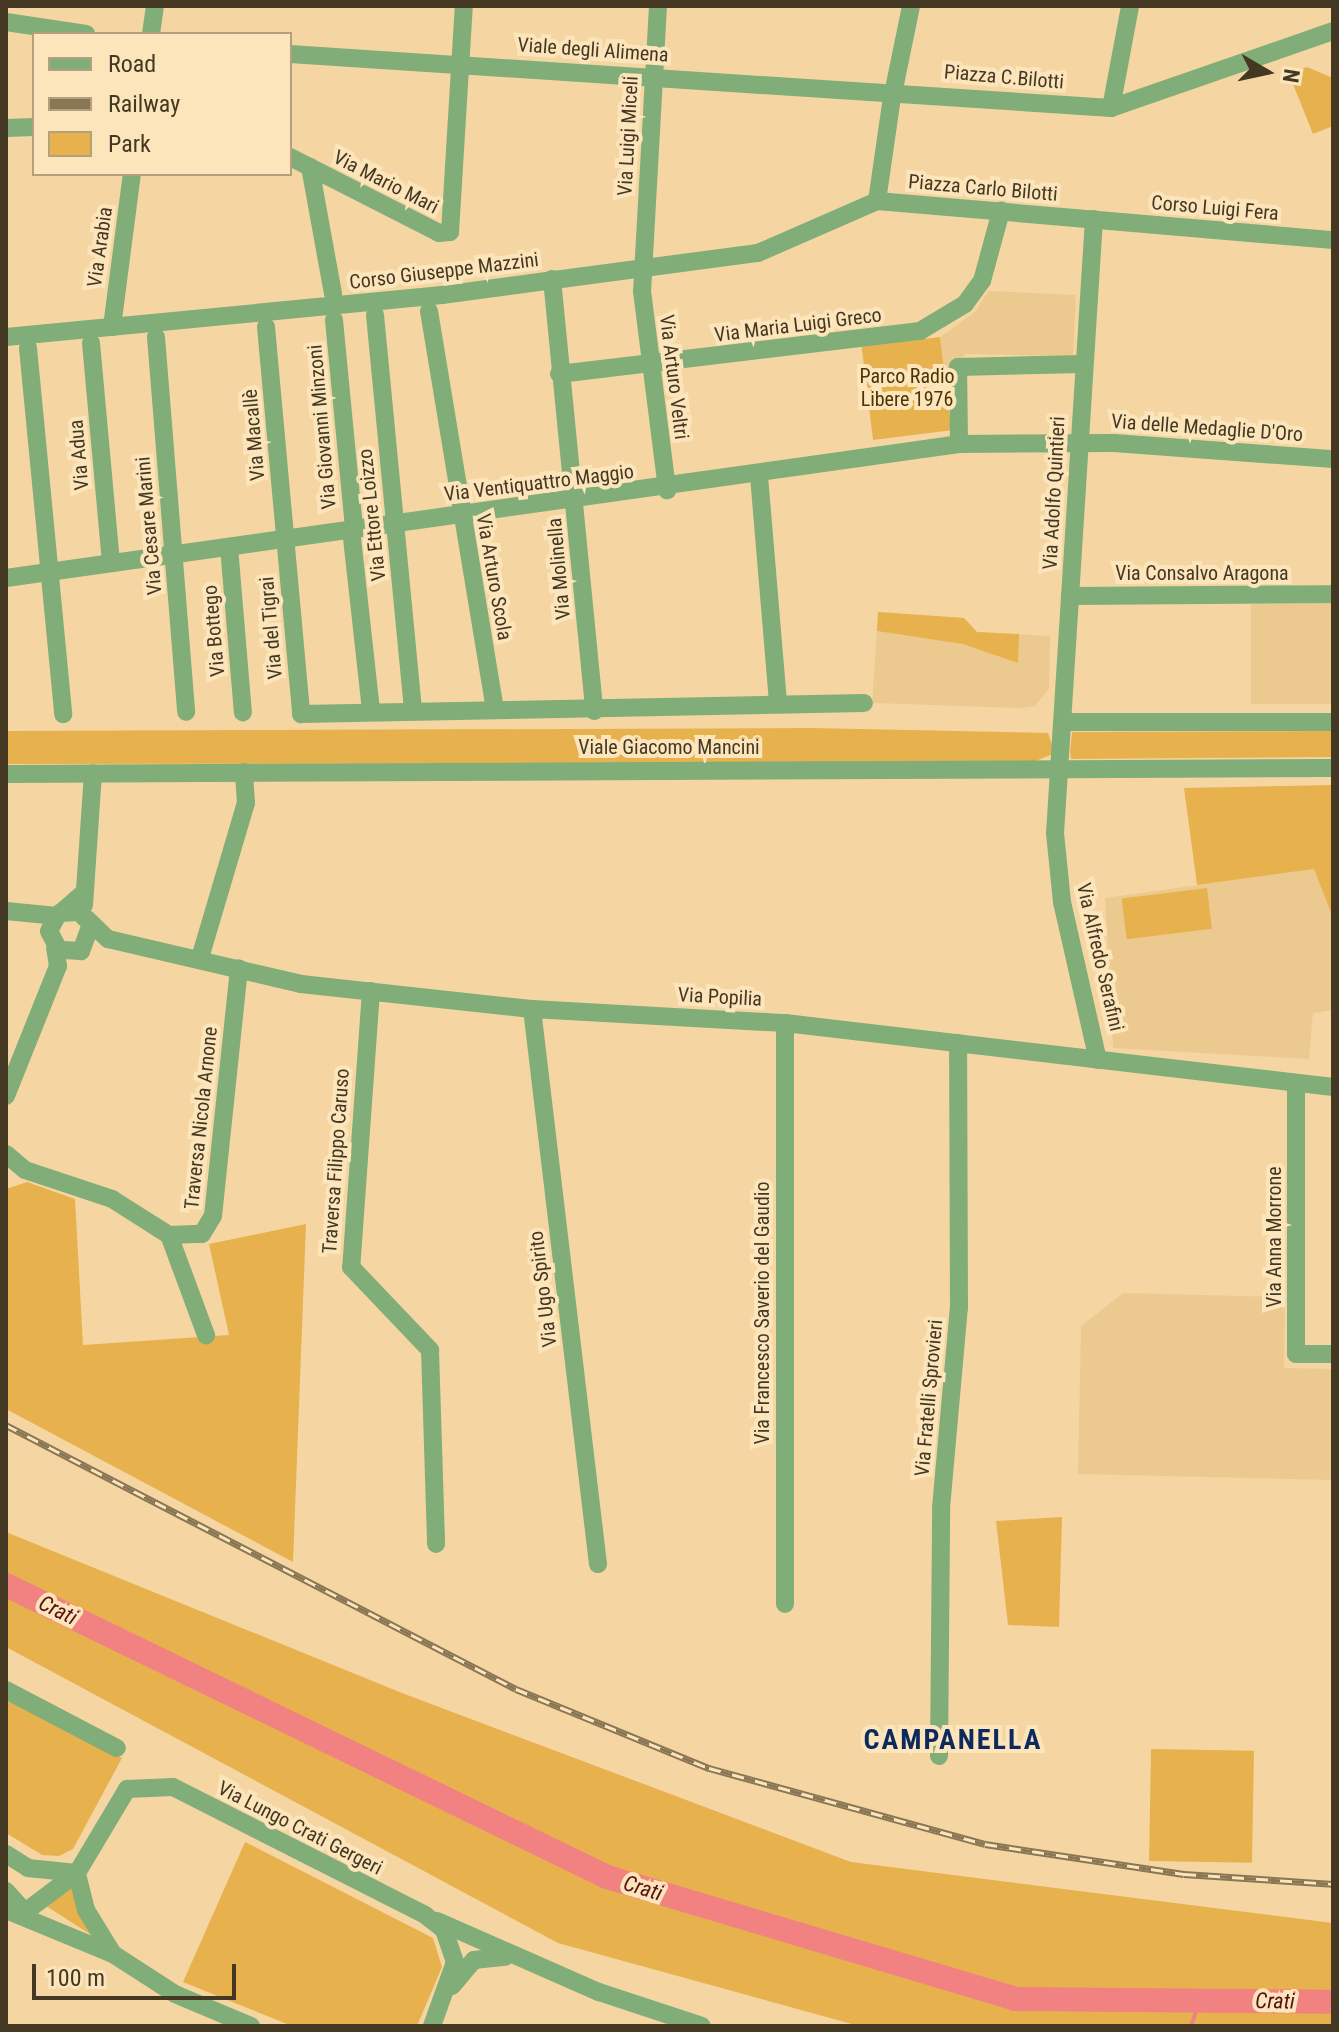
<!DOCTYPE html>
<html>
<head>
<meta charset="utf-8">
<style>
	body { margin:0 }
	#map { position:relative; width:1339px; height:2032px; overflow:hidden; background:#f5d6a2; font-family:"Roboto Condensed",sans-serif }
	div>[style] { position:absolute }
	.built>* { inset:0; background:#ecca8f; transform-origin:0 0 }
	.green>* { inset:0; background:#e7b24e; transform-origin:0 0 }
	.stream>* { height:4px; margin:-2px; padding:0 2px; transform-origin:2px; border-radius:2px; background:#f28182 }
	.river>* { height:24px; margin:-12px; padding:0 12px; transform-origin:12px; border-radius:12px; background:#f28182 }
	.minor>* { height:18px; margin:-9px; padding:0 9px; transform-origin:9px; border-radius:9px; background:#80ad78 }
	.rail>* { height:7px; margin-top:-3.5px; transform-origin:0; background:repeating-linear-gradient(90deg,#fde5bb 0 12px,#897655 0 24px); box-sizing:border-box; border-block:2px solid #897655 }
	span { translate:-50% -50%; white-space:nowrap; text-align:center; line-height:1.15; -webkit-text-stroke:8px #fde5bb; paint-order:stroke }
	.street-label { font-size:20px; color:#443823 }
	.park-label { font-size:20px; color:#4b3506 }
	.water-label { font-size:22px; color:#571118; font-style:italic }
	.district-label { font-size:28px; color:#0c2a5e; font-weight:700; letter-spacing:2px }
	.frame { position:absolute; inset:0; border:8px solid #443823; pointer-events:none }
	.legend { position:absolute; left:32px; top:32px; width:260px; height:144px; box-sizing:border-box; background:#fde5bb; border:2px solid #b3a07e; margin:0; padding:10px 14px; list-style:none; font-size:24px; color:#443823 }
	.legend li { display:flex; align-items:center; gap:16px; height:40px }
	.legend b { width:40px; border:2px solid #b3a07e }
	.north { position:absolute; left:1227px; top:32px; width:80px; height:80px; -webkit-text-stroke:6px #fde5bb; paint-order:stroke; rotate:99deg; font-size:22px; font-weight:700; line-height:32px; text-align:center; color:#443823 }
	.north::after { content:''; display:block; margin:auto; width:28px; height:36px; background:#443823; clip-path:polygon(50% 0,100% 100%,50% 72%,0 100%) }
	.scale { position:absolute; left:32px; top:1964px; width:204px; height:36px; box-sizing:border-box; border:4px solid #443823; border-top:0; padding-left:10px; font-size:24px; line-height:28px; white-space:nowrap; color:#443823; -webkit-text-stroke:6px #fde5bb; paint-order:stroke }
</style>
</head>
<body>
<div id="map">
	<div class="built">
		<div style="clip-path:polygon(988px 291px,1076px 295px,1073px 356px,966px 354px,944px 371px,940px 337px,975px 312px)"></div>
		<div style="left:1333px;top:604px;width:100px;height:82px;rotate:90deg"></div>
		<div style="clip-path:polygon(878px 612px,964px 618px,977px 632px,1050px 636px,1049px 689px,1035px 706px,1021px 708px,872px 703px)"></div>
		<div style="clip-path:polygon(1314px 869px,1333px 918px,1333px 1010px,1313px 1013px,1309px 1059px,1113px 1048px,1105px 898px)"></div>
		<div style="clip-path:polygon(1123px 1293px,1285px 1297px,1284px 1368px,1333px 1369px,1333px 1480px,1078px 1474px,1081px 1326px)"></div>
	</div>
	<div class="green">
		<div style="clip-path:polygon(1307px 67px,1333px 78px,1333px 126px,1313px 134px,1289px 74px)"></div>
		<div style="left:940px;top:337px;width:94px;height:79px;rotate:83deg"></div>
		<div style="clip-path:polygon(878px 612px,964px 618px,977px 632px,1019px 634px,1018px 663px,963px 644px,877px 631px)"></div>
		<div style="clip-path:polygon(811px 728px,1048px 733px,1055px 753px,1031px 763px,6px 764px,6px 731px)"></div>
		<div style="clip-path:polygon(1333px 731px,1333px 757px,1071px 759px,1070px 752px,1072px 732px)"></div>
		<div style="clip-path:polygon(1333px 785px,1333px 918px,1314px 869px,1197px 885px,1184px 788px)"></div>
		<div style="left:1207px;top:888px;width:41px;height:86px;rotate:83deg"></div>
		<div style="clip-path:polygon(27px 1182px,75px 1199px,83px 1345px,229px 1335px,209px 1244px,306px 1224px,293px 1562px,6px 1409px,6px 1189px)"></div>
		<div style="clip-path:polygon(1062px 1517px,1059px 1627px,1008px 1625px,996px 1521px)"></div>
		<div style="clip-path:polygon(6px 1532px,402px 1693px,851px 1862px,1333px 1923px,1333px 2026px,859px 2026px,558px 1943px,6px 1647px)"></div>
		<div style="clip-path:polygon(6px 1700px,122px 1758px,73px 1849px,59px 1856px,42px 1855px,6px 1833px)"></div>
		<div style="left:1151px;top:1749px;width:103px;height:112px;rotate:1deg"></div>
		<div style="clip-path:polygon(245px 1842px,433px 1938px,442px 1967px,417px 2026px,292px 2026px,183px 1982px)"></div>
		<div style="clip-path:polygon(73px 1883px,93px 1936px,46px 1906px)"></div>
	</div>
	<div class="stream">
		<div style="left:1191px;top:2026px;width:24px;rotate:-71deg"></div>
	</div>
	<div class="river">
		<div style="left:6px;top:1585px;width:668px;rotate:25.91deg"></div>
		<div style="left:607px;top:1877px;width:426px;rotate:16.6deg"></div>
		<div style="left:1015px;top:1999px;width:318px;rotate:0.5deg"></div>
	</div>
	<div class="minor">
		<div style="left:658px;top:6px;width:285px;rotate:93.2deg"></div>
		<div style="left:642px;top:291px;width:201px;rotate:82.8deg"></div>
		<div style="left:6px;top:22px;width:81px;rotate:8.5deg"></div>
		<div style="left:151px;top:34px;width:28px;rotate:-82deg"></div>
		<div style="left:290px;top:54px;width:823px;rotate:3.76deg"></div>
		<div style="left:1111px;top:108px;width:235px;rotate:-19.1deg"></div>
		<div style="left:894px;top:89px;width:85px;rotate:-78.4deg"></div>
		<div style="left:892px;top:97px;width:105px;rotate:98.2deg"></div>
		<div style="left:877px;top:201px;width:458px;rotate:4.9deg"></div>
		<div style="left:1111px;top:108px;width:104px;rotate:-79.4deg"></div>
		<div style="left:6px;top:128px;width:28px;rotate:-2deg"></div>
		<div style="left:290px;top:157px;width:167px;rotate:27deg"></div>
		<div style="left:439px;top:233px;width:11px;rotate:-5deg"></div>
		<div style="left:450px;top:232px;width:226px;rotate:-86.5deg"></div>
		<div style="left:310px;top:167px;width:129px;rotate:79.7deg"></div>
		<div style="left:1094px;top:219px;width:615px;rotate:93.63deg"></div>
		<div style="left:1055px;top:833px;width:69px;rotate:84.2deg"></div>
		<div style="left:1062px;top:902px;width:162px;rotate:77.2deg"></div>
		<div style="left:552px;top:279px;width:434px;rotate:84.4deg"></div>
		<div style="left:429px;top:311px;width:402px;rotate:80.6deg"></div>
		<div style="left:375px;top:315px;width:397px;rotate:84.5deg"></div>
		<div style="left:334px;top:320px;width:210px;rotate:84.5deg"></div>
		<div style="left:112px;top:327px;width:154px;rotate:-82.6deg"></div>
		<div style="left:266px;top:327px;width:389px;rotate:84.8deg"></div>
		<div style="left:301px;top:714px;width:563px;rotate:-1.12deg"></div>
		<div style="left:6px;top:337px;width:438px;rotate:-5.5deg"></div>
		<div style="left:442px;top:295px;width:319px;rotate:-7.6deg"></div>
		<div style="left:758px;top:253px;width:130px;rotate:-23.6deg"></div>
		<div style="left:156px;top:337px;width:376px;rotate:85.4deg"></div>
		<div style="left:91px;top:343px;width:221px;rotate:84.8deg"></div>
		<div style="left:28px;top:348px;width:368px;rotate:84.5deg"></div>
		<div style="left:559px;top:374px;width:364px;rotate:-6.8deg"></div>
		<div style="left:920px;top:331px;width:52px;rotate:-31deg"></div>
		<div style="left:965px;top:304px;width:29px;rotate:-54deg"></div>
		<div style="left:982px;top:281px;width:73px;rotate:-74.8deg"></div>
		<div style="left:959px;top:444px;width:77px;rotate:-90.7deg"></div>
		<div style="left:958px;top:367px;width:125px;rotate:-1.4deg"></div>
		<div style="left:759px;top:476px;width:229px;rotate:85.2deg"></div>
		<div style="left:351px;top:529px;width:183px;rotate:83.7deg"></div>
		<div style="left:229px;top:547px;width:166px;rotate:85.2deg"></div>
		<div style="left:6px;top:578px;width:962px;rotate:-8deg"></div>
		<div style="left:959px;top:444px;width:155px;rotate:-0.4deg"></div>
		<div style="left:1114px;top:443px;width:220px;rotate:4.2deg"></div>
		<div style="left:1070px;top:596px;width:263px;rotate:-0.4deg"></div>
		<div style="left:1064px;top:722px;width:269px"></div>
		<div style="left:6px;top:774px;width:1327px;rotate:-0.26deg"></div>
		<div style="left:84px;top:905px;width:132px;rotate:-86.1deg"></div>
		<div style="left:6px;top:911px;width:51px;rotate:5.6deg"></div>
		<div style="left:60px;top:913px;width:19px;rotate:-3deg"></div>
		<div style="left:79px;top:912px;width:17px;rotate:45deg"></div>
		<div style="left:91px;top:924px;width:29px;rotate:110deg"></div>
		<div style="left:81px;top:951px;width:22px;rotate:-177deg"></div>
		<div style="left:59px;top:950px;width:21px;rotate:-118deg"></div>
		<div style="left:49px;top:931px;width:17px;rotate:-62deg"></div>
		<div style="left:57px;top:916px;width:35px;rotate:-41deg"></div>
		<div style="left:87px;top:919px;width:29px;rotate:44deg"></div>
		<div style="left:108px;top:939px;width:198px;rotate:13.1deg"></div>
		<div style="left:301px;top:984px;width:232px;rotate:6.2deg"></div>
		<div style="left:532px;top:1009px;width:253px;rotate:3.2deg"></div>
		<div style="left:785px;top:1023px;width:552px;rotate:6.66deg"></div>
		<div style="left:200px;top:958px;width:162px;rotate:-73.5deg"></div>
		<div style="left:246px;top:803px;width:31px;rotate:-94deg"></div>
		<div style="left:371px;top:991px;width:277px;rotate:94.1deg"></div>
		<div style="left:351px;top:1267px;width:115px;rotate:46.4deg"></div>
		<div style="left:430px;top:1350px;width:194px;rotate:88.2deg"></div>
		<div style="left:532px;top:1009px;width:559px;rotate:83.22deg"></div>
		<div style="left:1296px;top:1083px;width:271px;rotate:90deg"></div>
		<div style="left:1296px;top:1354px;width:37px"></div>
		<div style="left:6px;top:1096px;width:140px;rotate:-68.2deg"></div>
		<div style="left:58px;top:966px;width:19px;rotate:-99deg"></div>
		<div style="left:6px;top:1154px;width:25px;rotate:40deg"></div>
		<div style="left:25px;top:1170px;width:92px;rotate:18.4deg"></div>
		<div style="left:112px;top:1199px;width:67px;rotate:32.3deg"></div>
		<div style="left:169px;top:1235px;width:107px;rotate:69.7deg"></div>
		<div style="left:169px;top:1235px;width:33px;rotate:-2deg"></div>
		<div style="left:202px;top:1234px;width:21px;rotate:-59deg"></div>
		<div style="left:213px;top:1216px;width:249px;rotate:-84deg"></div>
		<div style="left:785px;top:1604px;width:581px;rotate:-90deg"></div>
		<div style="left:6px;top:1690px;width:125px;rotate:27.6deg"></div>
		<div style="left:939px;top:1756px;width:248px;rotate:-89.5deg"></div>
		<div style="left:941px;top:1508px;width:201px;rotate:-84.9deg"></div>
		<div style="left:959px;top:1308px;width:265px;rotate:-90.2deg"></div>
		<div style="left:6px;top:1854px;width:26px;rotate:32deg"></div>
		<div style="left:28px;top:1868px;width:49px;rotate:5.8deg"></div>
		<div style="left:6px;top:1891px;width:28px;rotate:48deg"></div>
		<div style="left:6px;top:1910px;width:116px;rotate:22.4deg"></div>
		<div style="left:25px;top:1912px;width:65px;rotate:-36.9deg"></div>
		<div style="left:437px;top:1921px;width:177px;rotate:23.7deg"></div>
		<div style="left:599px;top:1992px;width:108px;rotate:18.3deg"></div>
		<div style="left:452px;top:1986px;width:34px;rotate:-50deg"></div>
		<div style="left:474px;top:1960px;width:31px;rotate:-6deg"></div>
		<div style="left:251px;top:2026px;width:82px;rotate:-157.2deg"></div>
		<div style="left:175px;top:1994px;width:74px;rotate:-147.2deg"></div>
		<div style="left:113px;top:1954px;width:52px;rotate:-121.5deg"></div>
		<div style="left:86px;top:1910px;width:38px;rotate:-104deg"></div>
		<div style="left:77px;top:1873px;width:98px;rotate:-59.2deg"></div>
		<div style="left:127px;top:1789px;width:46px;rotate:-2.5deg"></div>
		<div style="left:173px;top:1787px;width:283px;rotate:26.9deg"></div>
		<div style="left:425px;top:1915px;width:24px;rotate:38deg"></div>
		<div style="left:444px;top:1930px;width:34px;rotate:71deg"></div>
		<div style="left:455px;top:1962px;width:68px;rotate:109.8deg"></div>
	</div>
	<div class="rail">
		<div style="left:6px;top:1425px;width:574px;rotate:27.37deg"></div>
		<div style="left:516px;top:1689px;width:209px;rotate:22.3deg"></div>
		<div style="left:709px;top:1768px;width:286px;rotate:15.4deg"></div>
		<div style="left:985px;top:1844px;width:201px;rotate:8.6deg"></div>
		<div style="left:1184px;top:1874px;width:149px;rotate:3.8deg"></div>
	</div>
	<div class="street-label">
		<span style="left:593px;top:50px;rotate:4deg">Viale degli Alimena</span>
		<span style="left:1004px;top:77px;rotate:5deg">Piazza C.Bilotti</span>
		<span style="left:628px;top:136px;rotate:-87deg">Via Luigi Miceli</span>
		<span style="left:386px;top:182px;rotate:27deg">Via Mario Mari</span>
		<span style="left:983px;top:188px;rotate:5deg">Piazza Carlo Bilotti</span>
		<span style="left:1215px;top:208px;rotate:5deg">Corso Luigi Fera</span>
		<span style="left:100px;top:247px;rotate:-82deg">Via Arabia</span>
		<span style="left:444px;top:271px;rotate:-7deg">Corso Giuseppe Mazzini</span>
		<span style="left:798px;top:325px;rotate:-7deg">Via Maria Luigi Greco</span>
		<span style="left:674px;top:377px;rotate:83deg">Via Arturo Veltri</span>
		<span style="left:322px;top:427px;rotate:-95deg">Via Giovanni Minzoni</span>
		<span style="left:1207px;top:428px;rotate:4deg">Via delle Medaglie D'Oro</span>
		<span style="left:254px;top:435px;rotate:-95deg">Via Macallè</span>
		<span style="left:79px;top:455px;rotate:-95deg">Via Adua</span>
		<span style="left:539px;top:483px;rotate:-7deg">Via Ventiquattro Maggio</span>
		<span style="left:1054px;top:493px;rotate:-87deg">Via Adolfo Quintieri</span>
		<span style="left:372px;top:515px;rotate:-96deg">Via Ettore Loizzo</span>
		<span style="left:149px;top:526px;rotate:-95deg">Via Cesare Marini</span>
		<span style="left:559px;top:569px;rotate:-95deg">Via Molinella</span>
		<span style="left:1202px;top:573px">Via Consalvo Aragona</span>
		<span style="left:494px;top:577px;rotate:80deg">Via Arturo Scola</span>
		<span style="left:271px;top:628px;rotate:-95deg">Via del Tigrai</span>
		<span style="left:214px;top:631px;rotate:-95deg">Via Bottego</span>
		<span style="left:669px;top:747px">Viale Giacomo Mancini</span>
		<span style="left:1100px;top:957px;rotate:77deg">Via Alfredo Serafini</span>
		<span style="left:720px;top:997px;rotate:3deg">Via Popilia</span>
		<span style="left:201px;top:1118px;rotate:-84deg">Traversa Nicola Arnone</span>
		<span style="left:336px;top:1161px;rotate:-86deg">Traversa Filippo Caruso</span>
		<span style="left:1274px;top:1237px;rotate:-90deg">Via Anna Morrone</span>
		<span style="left:543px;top:1289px;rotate:-97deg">Via Ugo Spirito</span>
		<span style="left:762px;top:1313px;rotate:-90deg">Via Francesco Saverio del Gaudio</span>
		<span style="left:929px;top:1398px;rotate:-85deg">Via Fratelli Sprovieri</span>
		<span style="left:300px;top:1828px;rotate:27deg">Via Lungo Crati Gergeri</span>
	</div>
	<div class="park-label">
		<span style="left:907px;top:388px">Parco Radio<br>Libere 1976</span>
	</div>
	<div class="water-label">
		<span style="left:58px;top:1610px;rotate:26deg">Crati</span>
		<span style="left:643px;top:1888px;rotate:17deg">Crati</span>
		<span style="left:1275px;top:2001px;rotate:1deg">Crati</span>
	</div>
	<div class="district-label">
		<span style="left:953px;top:1740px">CAMPANELLA</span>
	</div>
	<div class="frame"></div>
	<ul class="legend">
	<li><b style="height:10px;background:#80ad78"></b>Road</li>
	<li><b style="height:10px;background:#897655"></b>Railway</li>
	<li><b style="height:22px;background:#e7b24e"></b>Park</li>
	</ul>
	<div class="north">N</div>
	<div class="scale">100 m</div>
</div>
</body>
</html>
